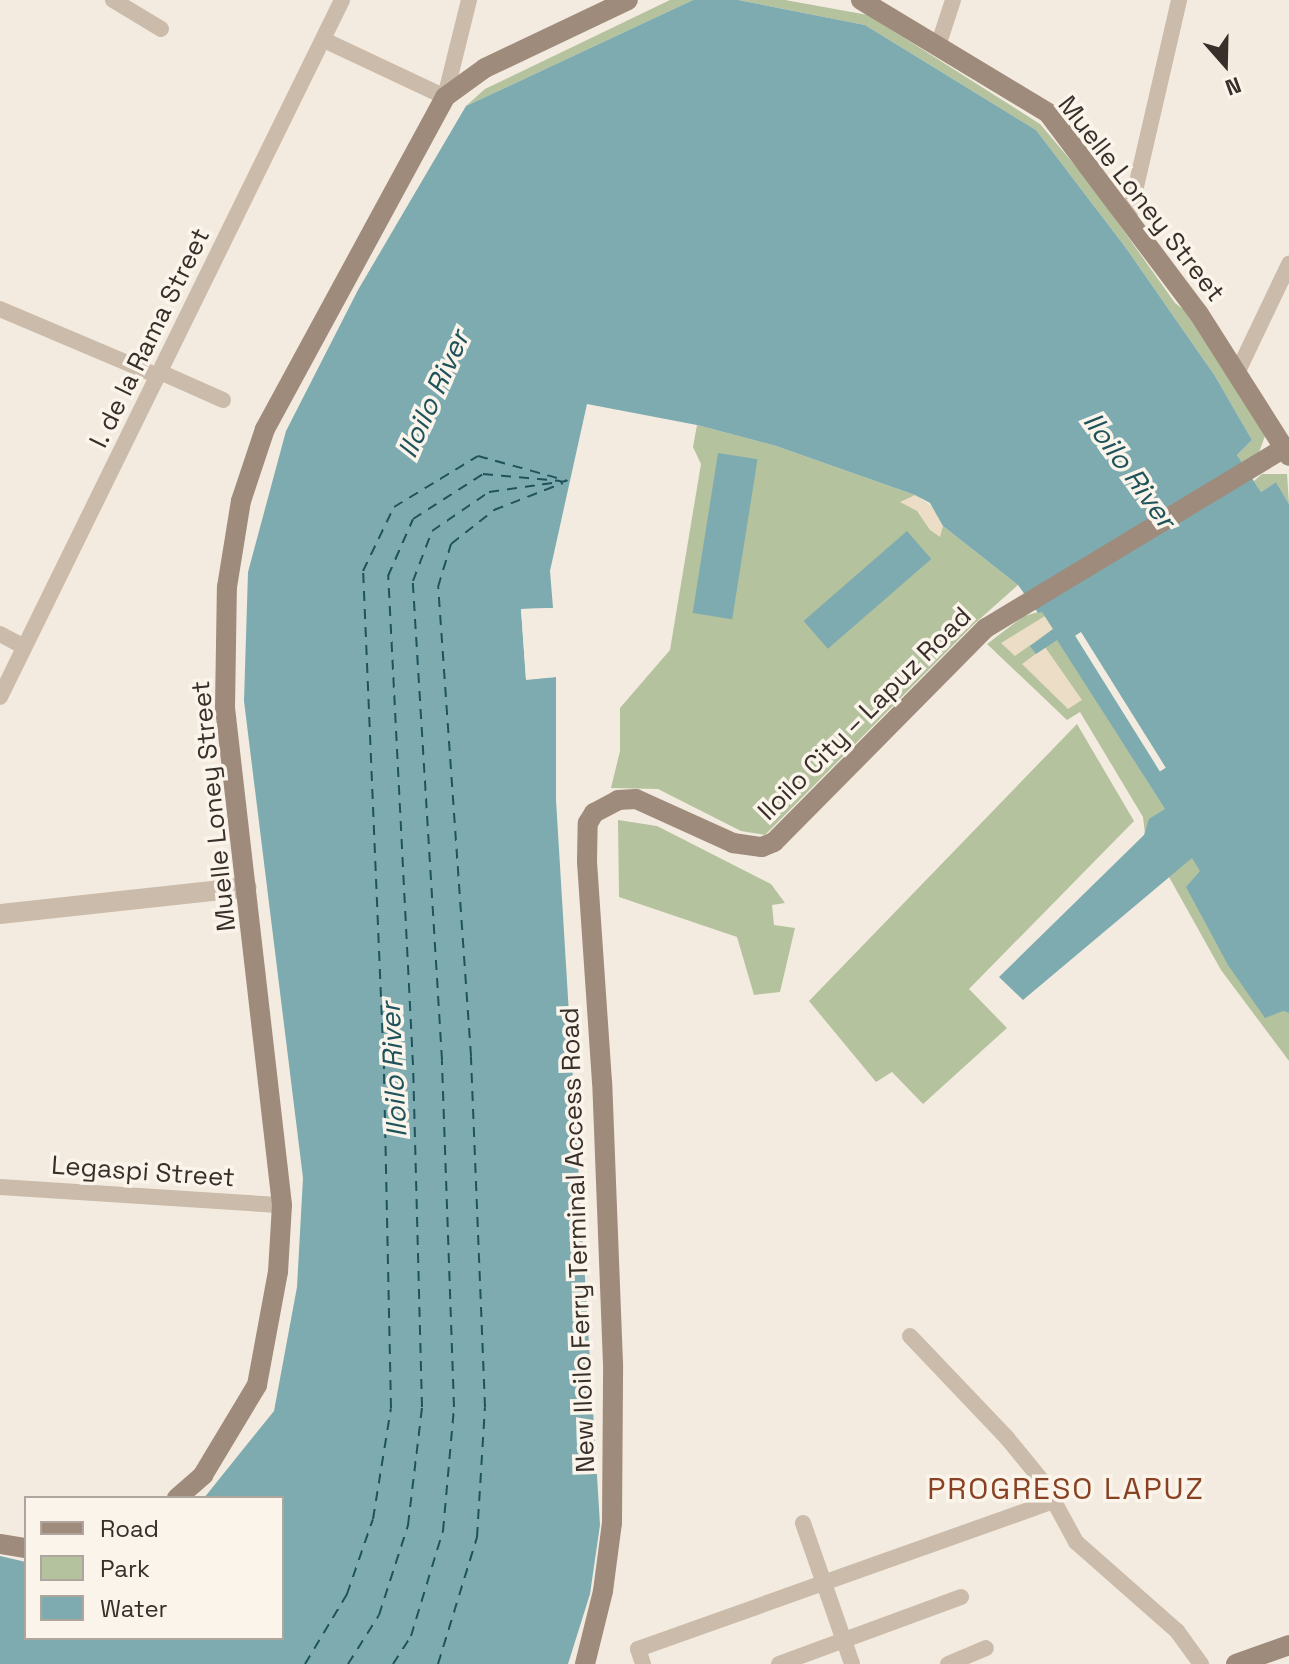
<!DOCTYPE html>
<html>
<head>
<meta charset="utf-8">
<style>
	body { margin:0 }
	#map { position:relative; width:1289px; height:1664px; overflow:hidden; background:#f3ebdf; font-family:"Space Grotesk",sans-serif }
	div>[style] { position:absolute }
	.green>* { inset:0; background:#b4c29e }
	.plaza>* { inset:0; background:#ebddc6 }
	.water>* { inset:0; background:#7dabb0; transform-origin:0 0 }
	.pier>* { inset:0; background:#f3ebdf; transform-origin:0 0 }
	.ferry>* { height:2px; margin-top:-1px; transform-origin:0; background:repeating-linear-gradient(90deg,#1f535b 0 10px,transparent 0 18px) }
	.minor>* { height:16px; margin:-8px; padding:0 8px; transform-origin:8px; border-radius:8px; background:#cbbbaa }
	.tertiary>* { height:20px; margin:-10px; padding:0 10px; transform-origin:10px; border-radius:10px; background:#cbbbaa }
	.secondary>* { height:20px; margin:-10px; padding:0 10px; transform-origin:10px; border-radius:10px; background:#9f8b7b }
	span { translate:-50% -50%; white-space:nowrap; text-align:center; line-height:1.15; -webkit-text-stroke:7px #faf4eb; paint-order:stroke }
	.street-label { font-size:26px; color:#392f2a }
	.water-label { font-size:28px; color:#1f535b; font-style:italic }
	.quarter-label { font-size:30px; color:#884122; letter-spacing:2px }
	.legend { position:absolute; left:24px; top:1496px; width:260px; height:144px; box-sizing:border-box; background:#faf4eb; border:2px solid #ada59e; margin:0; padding:10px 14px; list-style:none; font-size:24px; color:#392f2a }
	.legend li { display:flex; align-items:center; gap:16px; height:40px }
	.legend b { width:40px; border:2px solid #ada59e }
	.north { position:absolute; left:1185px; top:24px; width:80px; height:80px; -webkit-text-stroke:6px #faf4eb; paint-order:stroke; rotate:160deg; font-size:22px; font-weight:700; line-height:32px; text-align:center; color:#392f2a }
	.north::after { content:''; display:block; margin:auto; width:28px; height:36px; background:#392f2a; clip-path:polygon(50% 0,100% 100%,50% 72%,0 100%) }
</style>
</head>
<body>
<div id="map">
	<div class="green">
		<div style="clip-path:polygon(670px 0,693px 0,466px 106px,485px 89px)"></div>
		<div style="clip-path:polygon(738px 0,785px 0,868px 15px,1040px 124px,1089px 182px,1175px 303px,1188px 313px,1265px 436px,1258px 455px,1242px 463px,1237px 455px,1252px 440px,1215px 376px,1126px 248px,1036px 130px,865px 25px)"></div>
		<div style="clip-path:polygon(697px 425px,776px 446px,915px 495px,937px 511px,943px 526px,1018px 585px,973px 625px,765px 835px,741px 831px,658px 789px,611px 788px,620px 751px,620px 708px,670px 650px,701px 464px,693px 447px)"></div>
		<div style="clip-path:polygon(1262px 474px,1287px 474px,1289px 504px,1276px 482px,1261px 492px,1254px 481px)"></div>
		<div style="clip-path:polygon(1042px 611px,1053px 629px,1031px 645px,1057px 639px,1165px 809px,1283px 1011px,1289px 1013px,1289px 1061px,1221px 970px,1145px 834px,1143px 817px,1080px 712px,1067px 720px,987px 644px,1024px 616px)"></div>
		<div style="clip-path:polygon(1077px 724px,1134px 821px,969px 989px,1007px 1028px,923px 1104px,892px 1072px,876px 1082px,809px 1001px)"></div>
		<div style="clip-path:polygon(618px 820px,657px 826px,771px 884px,785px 903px,772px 905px,774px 925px,795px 928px,780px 992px,754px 995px,737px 937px,619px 897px)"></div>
	</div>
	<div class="plaza">
		<div style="clip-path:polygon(915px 495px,937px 511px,943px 526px,940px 537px,930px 530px,917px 511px,900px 502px)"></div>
		<div style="clip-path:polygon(1045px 616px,1053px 629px,1015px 656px,1001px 643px)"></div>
		<div style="clip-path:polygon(1045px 647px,1082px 700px,1068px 709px,1022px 664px)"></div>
	</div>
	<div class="water">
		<div style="clip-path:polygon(693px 0,738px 0,865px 25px,1036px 130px,1126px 248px,1215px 376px,1252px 440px,1237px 455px,1261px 492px,1276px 482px,1289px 504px,1289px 1013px,1283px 1011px,1265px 1018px,1228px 965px,1186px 887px,1200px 871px,1192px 858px,1023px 1000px,999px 977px,1144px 835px,1149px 819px,1165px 809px,1057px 640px,1036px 654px,1030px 646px,1053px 629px,1042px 612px,1038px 613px,1018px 585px,943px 526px,930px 503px,915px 495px,776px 446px,697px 425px,587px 404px,550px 571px,553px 608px,521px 609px,526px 679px,556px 677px,556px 800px,600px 1525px,590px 1594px,568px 1664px,0 1664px,0 1556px,26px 1562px,26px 1638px,282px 1638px,282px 1498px,204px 1498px,274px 1411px,297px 1287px,303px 1178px,244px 701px,248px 572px,286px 431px,358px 290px,466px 106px)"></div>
		<div style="left:718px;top:453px;width:40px;height:162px;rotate:9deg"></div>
		<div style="left:907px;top:531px;width:37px;height:137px;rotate:49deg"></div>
	</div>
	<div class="pier">
		<div style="clip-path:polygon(553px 608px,554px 612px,525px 612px,530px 675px,556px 673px,556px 677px,526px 680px,521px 609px)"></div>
		<div style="left:1081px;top:632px;width:160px;height:7px;rotate:58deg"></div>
	</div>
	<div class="ferry">
		<div style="left:305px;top:1664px;width:82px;rotate:-59deg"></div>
		<div style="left:347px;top:1594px;width:79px;rotate:-70.9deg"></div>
		<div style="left:373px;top:1519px;width:112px;rotate:-80.8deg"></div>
		<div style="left:391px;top:1408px;width:339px;rotate:-91.2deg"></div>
		<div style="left:384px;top:1069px;width:498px;rotate:-92.4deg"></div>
		<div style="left:363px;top:571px;width:71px;rotate:-64.2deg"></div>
		<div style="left:394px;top:507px;width:98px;rotate:-31.3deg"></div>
		<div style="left:478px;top:456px;width:93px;rotate:15.5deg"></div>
		<div style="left:348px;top:1664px;width:58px;rotate:-57.7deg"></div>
		<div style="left:379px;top:1615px;width:95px;rotate:-72.1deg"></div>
		<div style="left:408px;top:1525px;width:119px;rotate:-83.2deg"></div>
		<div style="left:422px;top:1407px;width:342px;rotate:-91.5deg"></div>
		<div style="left:413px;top:1065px;width:490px;rotate:-92.9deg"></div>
		<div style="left:388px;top:576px;width:62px;rotate:-66.3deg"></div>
		<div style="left:413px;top:519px;width:83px;rotate:-32.7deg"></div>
		<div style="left:483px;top:474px;width:78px;rotate:5.1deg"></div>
		<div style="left:393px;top:1664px;width:33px;rotate:-57deg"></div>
		<div style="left:411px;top:1636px;width:110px;rotate:-73.1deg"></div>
		<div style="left:443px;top:1531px;width:124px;rotate:-84.9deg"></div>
		<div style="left:454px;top:1407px;width:347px;rotate:-92deg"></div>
		<div style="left:442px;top:1060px;width:480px;rotate:-93.5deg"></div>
		<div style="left:413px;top:581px;width:53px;rotate:-69.2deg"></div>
		<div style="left:432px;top:531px;width:69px;rotate:-34.4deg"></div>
		<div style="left:489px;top:492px;width:78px;rotate:-8.1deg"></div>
		<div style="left:438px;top:1664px;width:133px;rotate:-72.9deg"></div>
		<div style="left:477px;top:1537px;width:130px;rotate:-86.5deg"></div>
		<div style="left:485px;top:1407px;width:351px;rotate:-92.3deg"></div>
		<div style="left:471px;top:1056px;width:470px;rotate:-94deg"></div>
		<div style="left:438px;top:587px;width:45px;rotate:-73.2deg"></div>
		<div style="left:451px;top:544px;width:55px;rotate:-38.3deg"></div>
		<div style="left:494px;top:510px;width:74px;rotate:-21.4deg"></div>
	</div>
	<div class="minor">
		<div style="left:113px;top:0;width:56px;rotate:31.1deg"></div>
		<div style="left:324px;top:40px;width:134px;rotate:25.2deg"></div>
		<div style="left:445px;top:97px;width:100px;rotate:-76.1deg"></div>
		<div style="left:938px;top:46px;width:48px;rotate:-71.9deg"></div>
		<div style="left:1129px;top:217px;width:223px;rotate:-77deg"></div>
		<div style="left:0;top:309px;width:172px;rotate:23deg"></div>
		<div style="left:1238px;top:371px;width:119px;rotate:-64.5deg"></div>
		<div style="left:160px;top:372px;width:69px;rotate:24deg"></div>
		<div style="left:0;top:634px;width:27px;rotate:28deg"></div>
		<div style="left:0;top:697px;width:776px;rotate:-63.86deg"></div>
		<div style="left:0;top:1187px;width:283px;rotate:3.7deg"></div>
		<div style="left:910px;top:1336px;width:141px;rotate:46.4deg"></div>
		<div style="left:1007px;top:1438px;width:58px;rotate:50.6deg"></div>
		<div style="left:1044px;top:1483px;width:67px;rotate:61.5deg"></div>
		<div style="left:1076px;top:1542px;width:135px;rotate:41.4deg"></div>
		<div style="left:1177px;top:1631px;width:41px;rotate:54deg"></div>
		<div style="left:803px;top:1523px;width:149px;rotate:70.8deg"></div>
		<div style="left:643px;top:1664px;width:16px;rotate:-108deg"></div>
		<div style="left:638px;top:1649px;width:441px;rotate:-19.6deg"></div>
		<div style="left:779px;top:1664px;width:194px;rotate:-20.2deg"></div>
		<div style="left:948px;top:1664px;width:41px;rotate:-22.8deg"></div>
	</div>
	<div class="tertiary">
		<div style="left:0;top:914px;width:248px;rotate:-6.2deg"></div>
	</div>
	<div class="secondary">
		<div style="left:861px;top:0;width:218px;rotate:31.1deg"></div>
		<div style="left:1048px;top:113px;width:251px;rotate:53.1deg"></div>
		<div style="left:1199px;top:314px;width:168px;rotate:57.6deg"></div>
		<div style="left:177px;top:1498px;width:35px;rotate:-41deg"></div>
		<div style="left:203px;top:1475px;width:105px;rotate:-59deg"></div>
		<div style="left:257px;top:1385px;width:115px;rotate:-79.5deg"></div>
		<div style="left:278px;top:1272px;width:67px;rotate:-86.6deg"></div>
		<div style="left:282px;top:1205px;width:500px;rotate:-96.54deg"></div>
		<div style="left:225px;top:708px;width:121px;rotate:-89.1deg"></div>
		<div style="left:227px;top:587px;width:87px;rotate:-80.8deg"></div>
		<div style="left:241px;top:501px;width:76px;rotate:-71.6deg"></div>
		<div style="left:265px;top:429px;width:378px;rotate:-61.5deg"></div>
		<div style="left:445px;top:97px;width:49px;rotate:-35.9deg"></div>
		<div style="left:485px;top:68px;width:158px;rotate:-25.4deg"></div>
		<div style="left:0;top:1544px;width:26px;rotate:9deg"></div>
		<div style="left:585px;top:1664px;width:75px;rotate:-76.1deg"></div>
		<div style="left:603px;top:1591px;width:69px;rotate:-82.5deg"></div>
		<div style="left:612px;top:1523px;width:159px;rotate:-89.6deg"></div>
		<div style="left:613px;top:1364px;width:282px;rotate:-92.2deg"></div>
		<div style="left:602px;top:1082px;width:221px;rotate:-93.9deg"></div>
		<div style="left:587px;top:862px;width:39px;rotate:-89deg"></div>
		<div style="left:588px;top:823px;width:12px;rotate:-59deg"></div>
		<div style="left:594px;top:813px;width:27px;rotate:-28deg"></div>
		<div style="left:618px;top:800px;width:18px;rotate:-3deg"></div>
		<div style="left:636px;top:799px;width:107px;rotate:24.4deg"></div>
		<div style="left:733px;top:843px;width:29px;rotate:8deg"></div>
		<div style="left:762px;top:847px;width:13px;rotate:-23deg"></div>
		<div style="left:774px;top:842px;width:301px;rotate:-45.3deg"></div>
		<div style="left:986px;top:628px;width:348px;rotate:-31.1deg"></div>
		<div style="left:1236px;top:1664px;width:56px;rotate:-19.7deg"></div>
	</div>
	<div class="street-label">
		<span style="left:1141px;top:199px;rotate:52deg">Muelle Loney Street</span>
		<span style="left:150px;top:338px;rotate:-64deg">I. de la Rama Street</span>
		<span style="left:865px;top:714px;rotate:-45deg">Iloilo City – Lapuz Road</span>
		<span style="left:214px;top:806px;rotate:-96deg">Muelle Loney Street</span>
		<span style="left:143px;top:1172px;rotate:4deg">Legaspi Street</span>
		<span style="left:578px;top:1240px;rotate:-92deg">New Iloilo Ferry Terminal Access Road</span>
	</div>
	<div class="water-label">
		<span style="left:433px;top:394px;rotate:-66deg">Iloilo River</span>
		<span style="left:1130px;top:470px;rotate:54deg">Iloilo River</span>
		<span style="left:393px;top:1070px;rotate:-93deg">Iloilo River</span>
	</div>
	<div class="quarter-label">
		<span style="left:1066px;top:1489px">PROGRESO LAPUZ</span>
	</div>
	<ul class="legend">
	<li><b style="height:10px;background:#9f8b7b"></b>Road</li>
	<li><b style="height:22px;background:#b4c29e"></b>Park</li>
	<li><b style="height:22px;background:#7dabb0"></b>Water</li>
	</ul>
	<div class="north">N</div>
</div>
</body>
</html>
